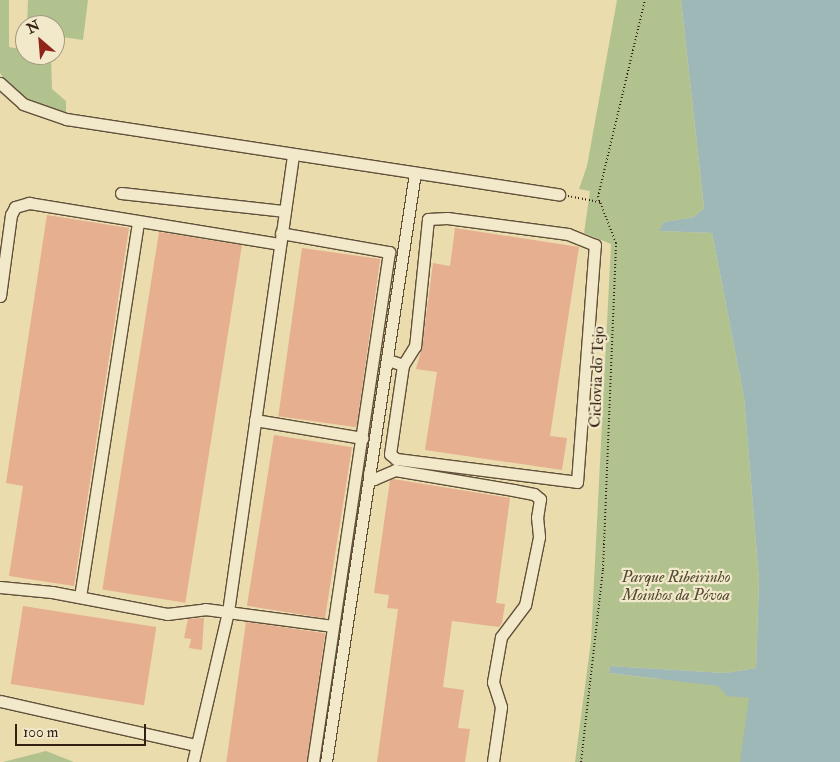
<!DOCTYPE html>
<html>
<head>
<meta charset="utf-8">
<style>
	body { margin:0 }
	#map { position:relative; width:840px; height:762px; overflow:hidden; background:#ebdcae; font-family:"IM FELL Double Pica",serif }
	div>[style] { position:absolute }
	.green>* { inset:0; background:#b1c28f }
	.water>* { inset:0; background:#9eb8b7 }
	.building>* { inset:0; background:#e5af90; transform-origin:0 0 }
	.path>* { height:2px; margin-top:-1px; transform-origin:0; background:repeating-linear-gradient(90deg,#322113 0 1px,transparent 0 3.5px) }
	.roads { filter:drop-shadow(1px 0 #60503a) drop-shadow(-1px 0 #60503a) drop-shadow(0 1px #60503a) drop-shadow(0 -1px #60503a) }
	.minor>* { height:11px; margin:-5.5px; padding:0 5.5px; transform-origin:5.5px; border-radius:5.5px; background:#f2e8ca }
	span { translate:-50% -50%; white-space:nowrap; text-align:center; line-height:1.15; -webkit-text-stroke:4.5px #f2e8ca; paint-order:stroke }
	.street-label { font-size:16px; color:#322113 }
	.park-label { font-size:16px; color:#524932; font-style:italic }
	.north { position:absolute; left:15px; top:15px; width:50px; height:50px; box-sizing:border-box; background:#f2e8ca; border:1px solid #a59881; border-radius:50%; rotate:333deg; font-size:14px; font-weight:700; line-height:20px; text-align:center; color:#322113 }
	.north::after { content:''; display:block; margin:auto; width:18px; height:22px; background:#8f2418; clip-path:polygon(50% 0,100% 100%,50% 72%,0 100%) }
	.scale { position:absolute; left:15px; top:724px; width:131px; height:22px; box-sizing:border-box; border:2px solid #322113; border-top:0; padding-left:6px; font-size:15px; line-height:18px; white-space:nowrap; color:#322113; -webkit-text-stroke:4px #f2e8ca; paint-order:stroke }
</style>
</head>
<body>
<div id="map">
	<div class="green">
		<div style="clip-path:polygon(0 0,9px 0,9px 47px,25px 50px,25px 55px,51px 55px,52px 89px,66px 101px,66px 112px,59px 113px,33px 106px,13px 93px,0 73px)"></div>
		<div style="clip-path:polygon(28px 0,88px 0,83px 40px,55px 36px,55px 25px,27px 25px)"></div>
		<div style="clip-path:polygon(617px 0,681px 0,704px 208px,694px 217px,664px 222px,660px 231px,712px 233px,744px 397px,759px 580px,756px 668px,725px 673px,610px 666px,609px 673px,658px 679px,757px 681px,771px 762px,575px 762px,591px 641px,611px 244px,584px 233px,590px 191px,579px 189px,587px 166px)"></div>
		<div style="clip-path:polygon(46px 751px,74px 762px,3px 762px)"></div>
	</div>
	<div class="water">
		<div style="clip-path:polygon(681px 0,840px 0,840px 762px,740px 762px,749px 698px,727px 696px,718px 686px,609px 673px,610px 666px,725px 673px,756px 668px,759px 580px,744px 397px,712px 233px,659px 231px,664px 222px,694px 217px,704px 208px)"></div>
	</div>
	<div class="building">
		<div style="clip-path:polygon(47px 215px,129px 228px,74px 586px,9px 576px,23px 486px,6px 483px)"></div>
		<div style="clip-path:polygon(455px 228px,579px 247px,550px 436px,567px 438px,562px 470px,425px 450px,437px 372px,416px 369px,422px 347px,433px 263px,450px 266px)"></div>
		<div style="left:159px;top:232px;width:84px;height:362px;rotate:9deg"></div>
		<div style="left:302px;top:248px;width:79px;height:170px;rotate:8deg"></div>
		<div style="left:274px;top:435px;width:79px;height:173px;rotate:9deg"></div>
		<div style="clip-path:polygon(393px 479px,510px 498px,496px 603px,505px 604px,502px 623px,499px 627px,452px 621px,443px 687px,464px 690px,458px 728px,470px 729px,465px 762px,377px 762px,398px 609px,387px 608px,389px 595px,374px 593px,390px 480px)"></div>
		<div style="left:23px;top:606px;width:135px;height:79px;rotate:9deg"></div>
		<div style="clip-path:polygon(204px 618px,202px 650px,189px 648px,191px 639px,184px 638px,188px 619px)"></div>
		<div style="left:246px;top:622px;width:80px;height:142px;rotate:8deg"></div>
	</div>
	<div class="path">
		<div style="left:568px;top:196px;width:33px;rotate:11deg"></div>
		<div style="left:581px;top:762px;width:194px;rotate:-83.5deg"></div>
		<div style="left:603px;top:569px;width:326px;rotate:-87.7deg"></div>
		<div style="left:616px;top:243px;width:49px;rotate:-111.4deg"></div>
		<div style="left:598px;top:197px;width:203px;rotate:-76.6deg"></div>
	</div>
	<div class="roads">
		<div class="minor">
			<div style="left:0;top:83px;width:31px;rotate:42deg"></div>
			<div style="left:23px;top:104px;width:46px;rotate:19.2deg"></div>
			<div style="left:66px;top:119px;width:499px;rotate:8.7deg"></div>
			<div style="left:121px;top:193px;width:165px;rotate:6.3deg"></div>
			<div style="left:281px;top:233px;width:110px;rotate:10deg"></div>
			<div style="left:389px;top:252px;width:516px;rotate:98.48deg"></div>
			<div style="left:0;top:296px;width:82px;rotate:-82.3deg"></div>
			<div style="left:11px;top:215px;width:9px;rotate:-63deg"></div>
			<div style="left:15px;top:207px;width:15px;rotate:-16deg"></div>
			<div style="left:29px;top:203px;width:254px;rotate:9.3deg"></div>
			<div style="left:388px;top:360px;width:16px;rotate:18deg"></div>
			<div style="left:403px;top:365px;width:90px;rotate:98.3deg"></div>
			<div style="left:390px;top:454px;width:8px;rotate:40deg"></div>
			<div style="left:396px;top:459px;width:182px;rotate:7.2deg"></div>
			<div style="left:577px;top:482px;width:238px;rotate:-85.7deg"></div>
			<div style="left:595px;top:245px;width:29px;rotate:-158deg"></div>
			<div style="left:568px;top:234px;width:122px;rotate:-172.5deg"></div>
			<div style="left:447px;top:218px;width:19px;rotate:177deg"></div>
			<div style="left:428px;top:219px;width:128px;rotate:95.8deg"></div>
			<div style="left:415px;top:346px;width:22px;rotate:122deg"></div>
			<div style="left:255px;top:420px;width:109px;rotate:9.5deg"></div>
			<div style="left:369px;top:473px;width:8px;rotate:50deg"></div>
			<div style="left:374px;top:479px;width:23px;rotate:-23deg"></div>
			<div style="left:395px;top:470px;width:120px;rotate:9.6deg"></div>
			<div style="left:513px;top:490px;width:21px;rotate:11deg"></div>
			<div style="left:534px;top:494px;width:8px;rotate:40deg"></div>
			<div style="left:540px;top:499px;width:18px;rotate:99deg"></div>
			<div style="left:537px;top:517px;width:20px;rotate:84deg"></div>
			<div style="left:539px;top:537px;width:69px;rotate:101.6deg"></div>
			<div style="left:525px;top:605px;width:40px;rotate:127deg"></div>
			<div style="left:501px;top:637px;width:46px;rotate:100.1deg"></div>
			<div style="left:493px;top:682px;width:26px;rotate:72deg"></div>
			<div style="left:501px;top:707px;width:56px;rotate:98.3deg"></div>
			<div style="left:0;top:587px;width:52px;rotate:5.5deg"></div>
			<div style="left:52px;top:592px;width:117px;rotate:10.8deg"></div>
			<div style="left:167px;top:614px;width:38px;rotate:-7deg"></div>
			<div style="left:205px;top:609px;width:129px;rotate:7.6deg"></div>
			<div style="left:80px;top:597px;width:380px;rotate:-81.2deg"></div>
			<div style="left:0;top:701px;width:201px;rotate:12.7deg"></div>
			<div style="left:193px;top:762px;width:154px;rotate:-76.9deg"></div>
			<div style="left:228px;top:612px;width:462px;rotate:-81.9deg"></div>
			<div style="left:326px;top:762px;width:596px;rotate:-81.41deg"></div>
		</div>
	</div>
	<div class="street-label">
		<span style="left:597px;top:377px;rotate:-88deg">Ciclovia do Tejo</span>
	</div>
	<div class="park-label">
		<span style="left:676px;top:586px">Parque Ribeirinho<br>Moinhos da Póvoa</span>
	</div>
	<div class="north">N</div>
	<div class="scale">100 m</div>
</div>
</body>
</html>
